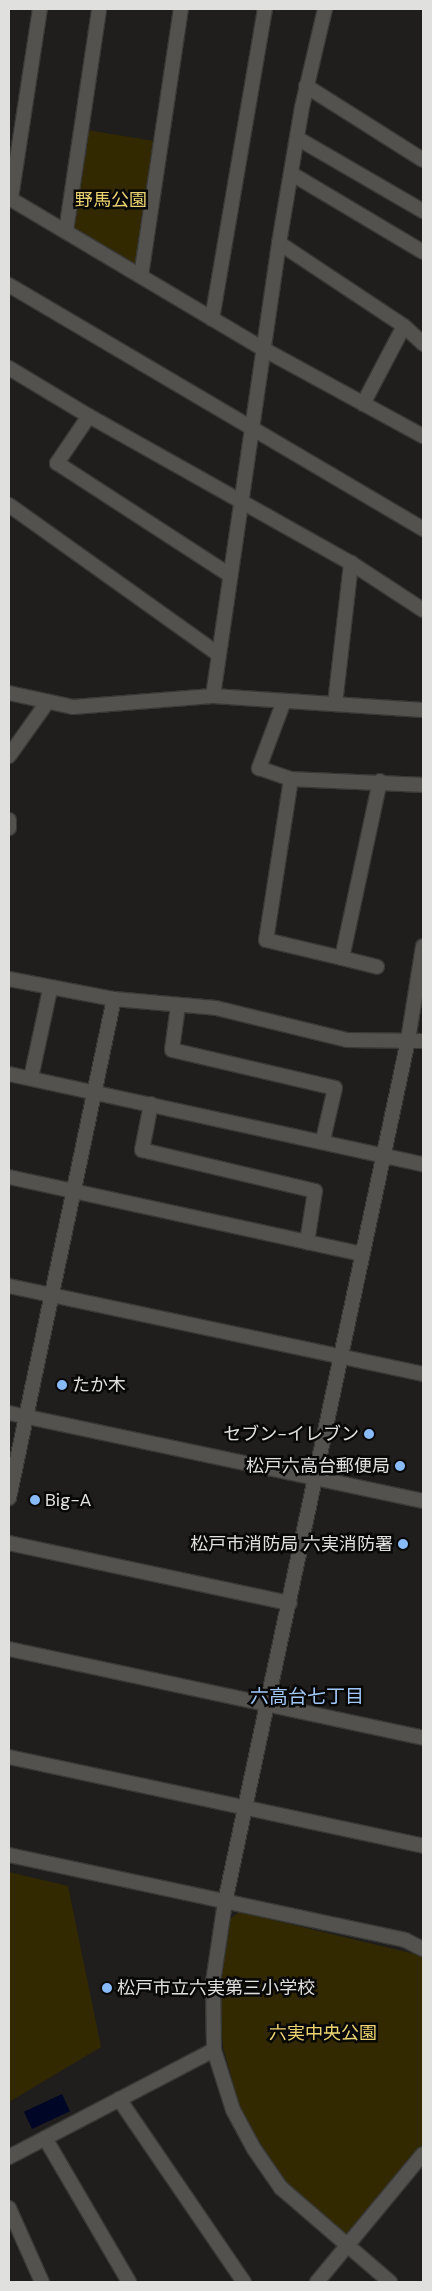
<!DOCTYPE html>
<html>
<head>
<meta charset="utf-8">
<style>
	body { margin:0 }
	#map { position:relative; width:432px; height:2291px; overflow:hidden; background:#1f1e1c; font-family:"DM Sans","Noto Sans JP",sans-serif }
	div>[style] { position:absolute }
	.green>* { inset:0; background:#332900 }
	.water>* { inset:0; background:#000626; transform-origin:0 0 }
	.roads { filter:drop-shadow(1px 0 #383836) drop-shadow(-1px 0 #383836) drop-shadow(0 1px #383836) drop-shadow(0 -1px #383836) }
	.minor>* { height:14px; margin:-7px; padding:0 7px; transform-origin:7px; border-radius:7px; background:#53524f }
	.tertiary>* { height:14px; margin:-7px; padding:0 7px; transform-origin:7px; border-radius:7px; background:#53524f }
	.dots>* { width:14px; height:14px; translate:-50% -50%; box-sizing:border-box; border:2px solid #080807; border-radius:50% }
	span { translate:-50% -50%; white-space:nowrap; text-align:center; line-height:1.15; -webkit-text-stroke:5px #080807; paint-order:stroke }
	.park-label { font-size:18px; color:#ebd370 }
	.poi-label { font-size:18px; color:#e0e0de }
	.left { translate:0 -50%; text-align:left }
	.right { translate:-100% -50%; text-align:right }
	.neighbourhood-label { font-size:19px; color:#a1c7f8 }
	.frame { position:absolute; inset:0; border:10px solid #e0e0de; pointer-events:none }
</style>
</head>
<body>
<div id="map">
	<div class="green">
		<div style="clip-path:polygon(81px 129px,160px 142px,141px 276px,66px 231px)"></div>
		<div style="clip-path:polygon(9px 1872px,68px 1886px,101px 2047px,9px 2102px)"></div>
		<div style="clip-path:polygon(239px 1912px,423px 1956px,423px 2146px,351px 2233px,341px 2234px,287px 2183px,259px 2146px,240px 2107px,223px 2047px,219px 2002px,229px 1920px)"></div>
	</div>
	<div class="water">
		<div style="left:62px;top:2094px;width:19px;height:42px;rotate:65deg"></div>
	</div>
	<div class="roads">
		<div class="minor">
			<div style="left:306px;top:86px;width:138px;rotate:32.3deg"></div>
			<div style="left:297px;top:138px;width:146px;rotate:30.1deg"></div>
			<div style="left:292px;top:174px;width:152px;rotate:30.8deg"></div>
			<div style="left:9px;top:198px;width:298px;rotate:30.7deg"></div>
			<div style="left:265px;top:350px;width:180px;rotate:28.6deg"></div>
			<div style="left:11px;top:198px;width:191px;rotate:-81.3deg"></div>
			<div style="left:66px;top:231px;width:224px;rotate:-81.5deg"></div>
			<div style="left:279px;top:243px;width:150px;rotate:33.6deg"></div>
			<div style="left:404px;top:326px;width:26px;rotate:43deg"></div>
			<div style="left:141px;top:276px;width:270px;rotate:-81.5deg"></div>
			<div style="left:212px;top:319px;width:314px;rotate:-80.3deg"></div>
			<div style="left:9px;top:368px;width:93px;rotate:31deg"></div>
			<div style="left:89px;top:416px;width:57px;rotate:124.2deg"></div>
			<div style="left:57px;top:463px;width:207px;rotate:33deg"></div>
			<div style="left:363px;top:404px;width:88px;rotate:-62.3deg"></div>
			<div style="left:89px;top:416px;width:300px;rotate:29.3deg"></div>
			<div style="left:351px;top:563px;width:86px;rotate:33.1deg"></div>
			<div style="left:9px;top:505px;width:258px;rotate:35.5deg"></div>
			<div style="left:9px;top:693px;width:66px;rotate:12.3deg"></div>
			<div style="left:73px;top:707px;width:140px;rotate:-4.5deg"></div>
			<div style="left:213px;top:696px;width:210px;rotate:3.8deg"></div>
			<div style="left:213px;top:696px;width:458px;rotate:-81.7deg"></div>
			<div style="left:279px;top:243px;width:138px;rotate:-80.4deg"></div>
			<div style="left:302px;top:107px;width:101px;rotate:-76.8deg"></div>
			<div style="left:284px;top:701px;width:72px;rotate:110.5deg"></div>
			<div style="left:259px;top:768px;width:34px;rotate:19deg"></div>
			<div style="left:291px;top:779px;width:132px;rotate:2.6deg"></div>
			<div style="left:335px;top:704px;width:142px;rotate:-83.5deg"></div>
			<div style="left:9px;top:756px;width:64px;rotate:-54.6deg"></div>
			<div style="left:291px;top:779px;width:163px;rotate:98.8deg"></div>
			<div style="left:266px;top:940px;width:78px;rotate:13.3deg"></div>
			<div style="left:342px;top:958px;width:181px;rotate:-77.9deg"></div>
			<div style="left:9px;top:820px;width:8px;rotate:90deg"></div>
			<div style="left:342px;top:958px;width:36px;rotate:14deg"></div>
			<div style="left:9px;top:979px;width:107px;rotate:10.8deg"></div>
			<div style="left:114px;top:999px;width:102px;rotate:5deg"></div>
			<div style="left:216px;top:1008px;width:135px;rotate:13.7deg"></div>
			<div style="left:347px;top:1040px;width:76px;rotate:0.8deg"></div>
			<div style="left:178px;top:1006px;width:44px;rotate:97.8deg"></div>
			<div style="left:172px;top:1050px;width:167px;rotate:13.1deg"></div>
			<div style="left:335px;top:1088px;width:53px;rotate:103deg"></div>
			<div style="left:408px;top:1040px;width:95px;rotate:-80.9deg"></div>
			<div style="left:9px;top:1074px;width:424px;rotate:12.3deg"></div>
			<div style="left:31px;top:1078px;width:91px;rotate:-77.9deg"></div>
			<div style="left:151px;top:1104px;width:47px;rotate:101.1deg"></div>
			<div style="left:142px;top:1150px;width:178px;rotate:13.3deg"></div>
			<div style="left:315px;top:1191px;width:52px;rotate:98.9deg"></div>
			<div style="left:9px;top:1177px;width:362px;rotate:12.3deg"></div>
			<div style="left:9px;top:1286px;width:423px;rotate:12deg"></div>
			<div style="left:9px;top:1543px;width:287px;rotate:12.1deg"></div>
			<div style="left:9px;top:1757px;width:423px;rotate:12.1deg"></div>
			<div style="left:9px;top:1855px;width:405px;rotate:12.1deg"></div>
			<div style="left:405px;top:1940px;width:20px;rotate:27deg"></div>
			<div style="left:119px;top:2099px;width:222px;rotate:55.7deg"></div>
			<div style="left:45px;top:2138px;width:167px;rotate:59.7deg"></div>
			<div style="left:9px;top:2157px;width:231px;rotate:-27.6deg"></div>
			<div style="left:317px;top:2282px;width:166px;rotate:-50.4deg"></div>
		</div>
		<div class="tertiary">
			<div style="left:9px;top:285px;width:481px;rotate:30.5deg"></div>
			<div style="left:9px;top:1413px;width:423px;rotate:12deg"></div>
			<div style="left:9px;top:1498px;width:510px;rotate:-78.12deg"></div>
			<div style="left:9px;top:1649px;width:423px;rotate:12.1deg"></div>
			<div style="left:9px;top:2208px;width:81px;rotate:66deg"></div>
			<div style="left:390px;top:2282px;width:144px;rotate:-139.2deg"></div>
			<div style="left:281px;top:2188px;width:47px;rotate:-124.7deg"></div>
			<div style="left:254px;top:2149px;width:44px;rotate:-118.3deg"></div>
			<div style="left:233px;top:2110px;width:63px;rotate:-107.6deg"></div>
			<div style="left:214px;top:2050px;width:68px;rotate:-90.8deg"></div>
			<div style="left:213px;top:1982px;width:81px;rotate:-81.5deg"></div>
			<div style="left:225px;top:1902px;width:881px;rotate:-78.01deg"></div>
		</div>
	</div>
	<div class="dots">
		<div style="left:62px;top:1385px;background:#88bbfc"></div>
		<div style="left:369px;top:1434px;background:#88bbfc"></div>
		<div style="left:400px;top:1466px;background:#88bbfc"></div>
		<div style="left:35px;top:1500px;background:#88bbfc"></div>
		<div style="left:403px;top:1544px;background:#88bbfc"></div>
		<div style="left:107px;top:1988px;background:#88bbfc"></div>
	</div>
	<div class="park-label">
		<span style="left:111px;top:200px">野馬公園</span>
		<span style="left:323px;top:2033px">六実中央公園</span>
	</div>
	<div class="poi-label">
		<span class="left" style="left:72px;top:1385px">たか木</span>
		<span class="right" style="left:359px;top:1434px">セブン-イレブン</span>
		<span class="right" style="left:390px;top:1466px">松戸六高台郵便局</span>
		<span class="left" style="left:45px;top:1500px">Big-A</span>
		<span class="right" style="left:393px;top:1544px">松戸市消防局 六実消防署</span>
		<span class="left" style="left:117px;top:1988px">松戸市立六実第三小学校</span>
	</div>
	<div class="neighbourhood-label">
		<span style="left:307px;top:1697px">六高台七丁目</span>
	</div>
	<div class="frame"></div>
</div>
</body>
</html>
